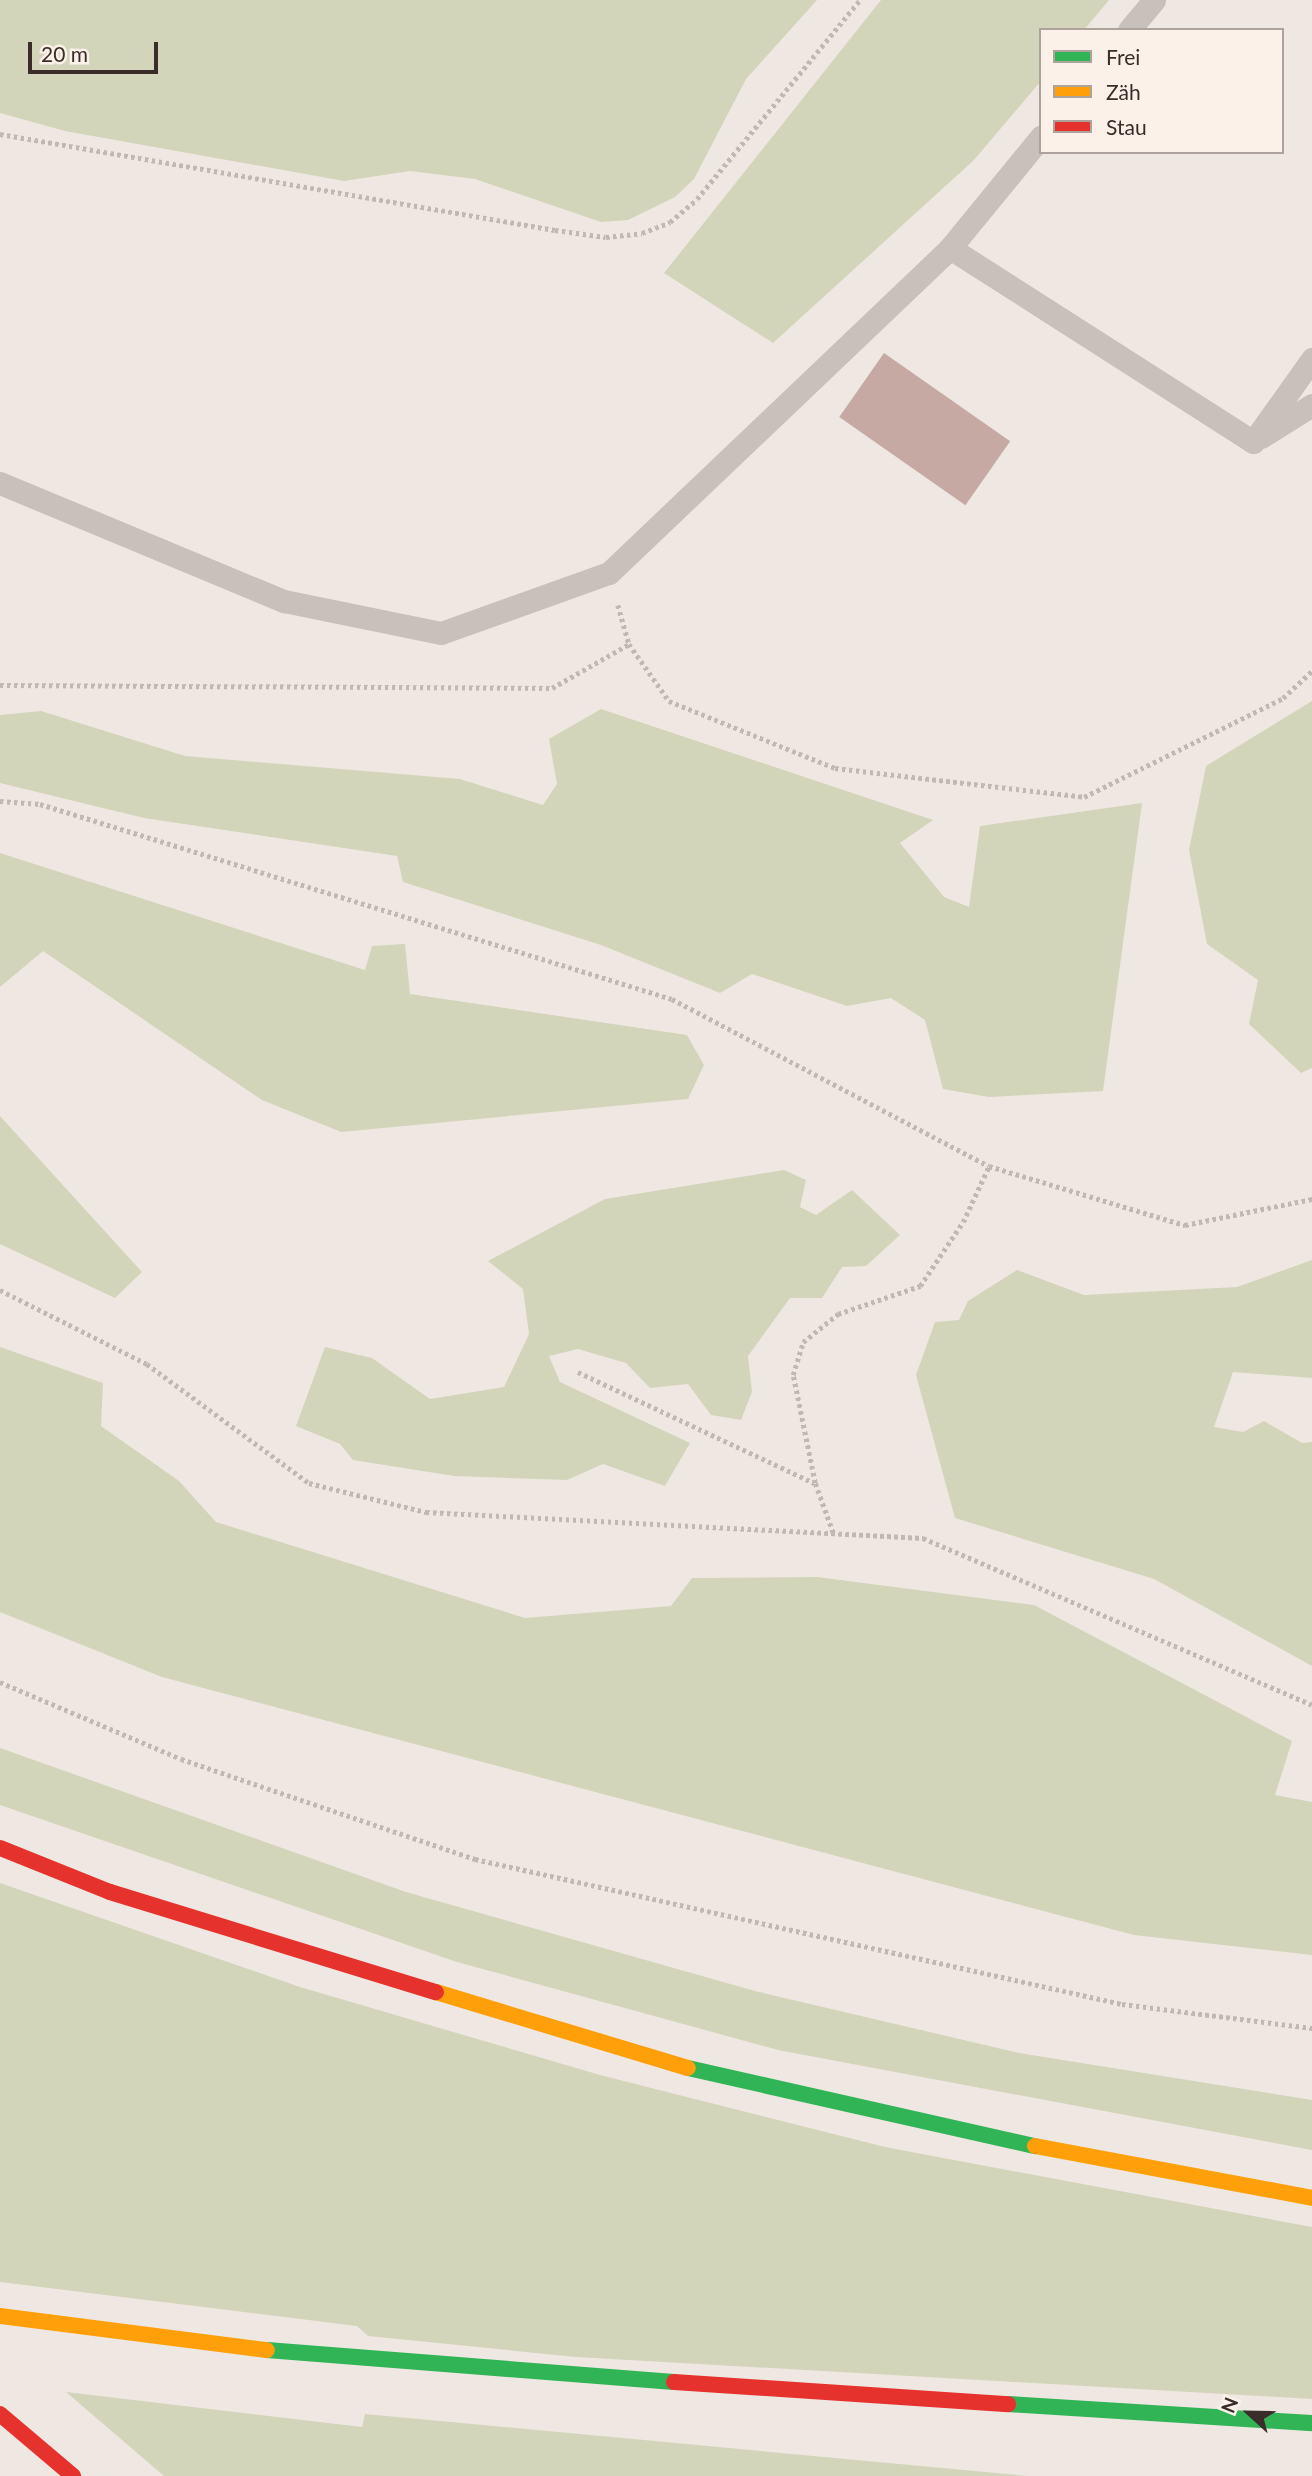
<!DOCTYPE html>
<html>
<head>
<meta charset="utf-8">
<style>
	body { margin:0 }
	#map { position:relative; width:1312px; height:2476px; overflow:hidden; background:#efe8e2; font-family:Lato,sans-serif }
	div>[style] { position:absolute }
	.green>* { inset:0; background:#d2d5ba }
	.building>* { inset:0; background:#c5a9a2; transform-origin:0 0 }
	.path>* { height:4.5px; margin-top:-2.25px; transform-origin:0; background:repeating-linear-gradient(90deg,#c1b8b3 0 3.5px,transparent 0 7px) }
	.lane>* { height:23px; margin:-11.5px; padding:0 11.5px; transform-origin:11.5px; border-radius:11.5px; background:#c8c0bb }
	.fast>* { height:16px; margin:-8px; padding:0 8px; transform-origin:8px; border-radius:8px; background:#30b455 }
	.slow>* { height:16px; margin:-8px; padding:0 8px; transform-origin:8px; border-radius:8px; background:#ff9f0a }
	.jam>* { height:16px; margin:-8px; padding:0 8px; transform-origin:8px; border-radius:8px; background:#e5322d }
	span { translate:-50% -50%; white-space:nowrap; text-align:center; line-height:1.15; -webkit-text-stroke:5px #fcf1e9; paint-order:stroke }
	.legend { position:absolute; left:1039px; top:28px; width:245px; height:126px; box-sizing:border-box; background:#fcf1e9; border:2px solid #aea29c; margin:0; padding:9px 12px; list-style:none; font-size:21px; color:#3a2c28 }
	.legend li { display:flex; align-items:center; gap:14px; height:35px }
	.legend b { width:35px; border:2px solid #aea29c }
	.north { position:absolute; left:1214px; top:2378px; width:70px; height:70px; -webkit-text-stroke:5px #fcf1e9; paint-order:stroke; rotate:292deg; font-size:19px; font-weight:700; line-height:28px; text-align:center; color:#3a2c28 }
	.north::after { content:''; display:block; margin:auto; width:24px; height:32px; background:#3a2c28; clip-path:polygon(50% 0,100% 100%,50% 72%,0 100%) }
	.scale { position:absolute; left:28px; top:42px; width:130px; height:32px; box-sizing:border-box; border:4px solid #3a2c28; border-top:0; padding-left:9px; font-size:21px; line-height:24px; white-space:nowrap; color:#3a2c28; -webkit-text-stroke:5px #fcf1e9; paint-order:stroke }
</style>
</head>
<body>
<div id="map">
	<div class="green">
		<div style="clip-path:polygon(0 0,817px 0,746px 79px,694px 179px,675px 197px,628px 220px,601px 222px,475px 179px,410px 171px,344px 181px,65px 131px,0 113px)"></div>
		<div style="clip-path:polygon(881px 0,1109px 0,1084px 30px,1041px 30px,1041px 81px,974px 160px,773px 343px,664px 273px)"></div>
		<div style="clip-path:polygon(1312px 701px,1312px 1068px,1301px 1073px,1249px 1024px,1258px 980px,1207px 944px,1189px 850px,1206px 766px)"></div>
		<div style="clip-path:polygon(601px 709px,933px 820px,900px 843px,944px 897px,969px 907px,980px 826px,1142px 803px,1103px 1091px,989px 1097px,943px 1089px,925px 1020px,891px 998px,847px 1006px,752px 974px,720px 993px,601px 945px,403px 882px,397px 856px,144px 818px,0 783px,0 715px,41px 711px,185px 756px,460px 779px,543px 805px,557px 784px,549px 739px)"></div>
		<div style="clip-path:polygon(0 853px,365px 970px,372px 946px,405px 944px,410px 994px,687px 1035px,704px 1065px,688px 1099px,341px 1132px,262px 1100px,43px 951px,0 987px)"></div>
		<div style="clip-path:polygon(0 1116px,142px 1272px,115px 1298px,0 1244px)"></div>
		<div style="clip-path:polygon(784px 1170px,806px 1180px,800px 1207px,816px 1215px,852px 1190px,900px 1235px,866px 1266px,842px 1267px,822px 1298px,790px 1298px,748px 1356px,752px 1392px,741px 1420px,711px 1415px,688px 1384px,650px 1388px,626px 1363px,578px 1349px,549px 1356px,560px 1382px,690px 1443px,665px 1486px,603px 1464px,567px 1480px,454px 1476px,353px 1460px,340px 1444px,296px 1426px,325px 1347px,372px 1358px,430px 1399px,504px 1387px,529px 1334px,523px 1289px,488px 1261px,605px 1199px)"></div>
		<div style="clip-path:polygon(1312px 1260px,1312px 1378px,1233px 1372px,1214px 1427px,1243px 1432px,1264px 1421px,1302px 1443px,1312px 1442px,1312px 1666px,1154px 1579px,955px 1518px,916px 1375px,935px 1322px,959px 1320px,968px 1301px,1017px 1270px,1084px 1295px,1237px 1287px)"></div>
		<div style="clip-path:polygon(0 1347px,103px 1383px,101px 1426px,179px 1481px,216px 1522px,525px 1618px,671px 1606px,692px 1578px,817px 1577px,1034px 1605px,1292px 1741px,1275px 1795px,1312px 1802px,1312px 1955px,1134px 1935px,162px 1677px,0 1612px)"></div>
		<div style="clip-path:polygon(0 1748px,406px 1892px,755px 1991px,1019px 2053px,1312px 2100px,1312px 2150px,778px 2050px,457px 1962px,0 1805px)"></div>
		<div style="clip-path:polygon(0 1883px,300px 1987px,600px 2075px,885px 2147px,1312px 2227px,1312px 2399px,576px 2357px,368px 2336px,357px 2326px,0 2282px)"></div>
		<div style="clip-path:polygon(66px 2392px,362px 2427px,365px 2414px,1028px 2476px,164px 2476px)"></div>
	</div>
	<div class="building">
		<div style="left:884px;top:353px;width:154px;height:78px;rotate:35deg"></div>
	</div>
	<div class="path">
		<div style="left:0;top:134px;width:563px;rotate:9.81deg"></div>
		<div style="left:555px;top:230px;width:51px;rotate:7.8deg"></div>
		<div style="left:606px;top:237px;width:36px;rotate:-6deg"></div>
		<div style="left:642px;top:233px;width:30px;rotate:-21deg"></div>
		<div style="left:670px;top:222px;width:35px;rotate:-40deg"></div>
		<div style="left:697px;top:199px;width:257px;rotate:-50.7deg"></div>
		<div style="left:618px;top:605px;width:41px;rotate:74.2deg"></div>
		<div style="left:629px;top:644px;width:70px;rotate:54.9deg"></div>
		<div style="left:669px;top:701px;width:179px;rotate:22deg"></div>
		<div style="left:835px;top:768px;width:251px;rotate:6.6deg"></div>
		<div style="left:1084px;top:797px;width:222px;rotate:-26.4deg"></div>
		<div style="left:1283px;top:698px;width:40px;rotate:-43deg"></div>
		<div style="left:0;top:685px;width:552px;rotate:0.31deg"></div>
		<div style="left:552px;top:688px;width:89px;rotate:-29.7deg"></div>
		<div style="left:0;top:801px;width:40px;rotate:4.3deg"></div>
		<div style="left:40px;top:804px;width:661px;rotate:17.15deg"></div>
		<div style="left:672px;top:999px;width:358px;rotate:27.8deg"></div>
		<div style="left:989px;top:1166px;width:205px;rotate:16.8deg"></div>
		<div style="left:1185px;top:1225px;width:130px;rotate:-11.6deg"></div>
		<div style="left:0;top:1290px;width:165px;rotate:26.7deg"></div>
		<div style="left:147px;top:1364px;width:201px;rotate:36.3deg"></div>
		<div style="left:309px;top:1483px;width:121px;rotate:13.9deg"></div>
		<div style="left:426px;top:1512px;width:498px;rotate:3deg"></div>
		<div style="left:923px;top:1538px;width:423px;rotate:23.2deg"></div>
		<div style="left:578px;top:1372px;width:261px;rotate:25.2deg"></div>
		<div style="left:833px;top:1533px;width:53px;rotate:-109.8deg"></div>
		<div style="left:815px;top:1483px;width:110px;rotate:-101.5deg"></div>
		<div style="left:793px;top:1375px;width:34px;rotate:-73deg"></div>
		<div style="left:803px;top:1342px;width:45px;rotate:-38.7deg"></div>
		<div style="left:838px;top:1314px;width:87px;rotate:-18.9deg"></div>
		<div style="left:920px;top:1286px;width:77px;rotate:-56.1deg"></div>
		<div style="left:963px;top:1222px;width:62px;rotate:-65.1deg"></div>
		<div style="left:0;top:1682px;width:197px;rotate:23deg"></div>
		<div style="left:181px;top:1759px;width:311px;rotate:18.8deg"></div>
		<div style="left:475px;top:1859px;width:663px;rotate:12.63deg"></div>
		<div style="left:1122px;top:2004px;width:192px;rotate:7.2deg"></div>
	</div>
	<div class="lane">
		<div style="left:1129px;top:30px;width:39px;rotate:-50deg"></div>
		<div style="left:950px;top:248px;width:360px;rotate:32.6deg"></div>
		<div style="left:1253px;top:442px;width:102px;rotate:-54.6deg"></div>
		<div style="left:1261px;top:437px;width:60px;rotate:-32.1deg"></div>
		<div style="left:0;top:483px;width:308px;rotate:22.6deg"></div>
		<div style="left:284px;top:601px;width:160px;rotate:11.5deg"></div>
		<div style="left:441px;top:633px;width:178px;rotate:-19.7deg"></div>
		<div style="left:609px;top:573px;width:471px;rotate:-43.6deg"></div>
		<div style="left:950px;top:248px;width:144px;rotate:-50.7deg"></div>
	</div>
	<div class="fast">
		<div style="left:688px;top:2068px;width:356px;rotate:12.7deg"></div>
		<div style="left:267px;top:2350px;width:408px;rotate:4.5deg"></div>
		<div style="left:1008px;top:2404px;width:305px;rotate:3.6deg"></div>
	</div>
	<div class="slow">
		<div style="left:436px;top:1992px;width:263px;rotate:16.8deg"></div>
		<div style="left:1035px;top:2146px;width:282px;rotate:10.6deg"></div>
		<div style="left:0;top:2316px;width:269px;rotate:7.3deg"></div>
	</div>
	<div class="jam">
		<div style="left:0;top:1848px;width:118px;rotate:21.8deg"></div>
		<div style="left:110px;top:1892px;width:341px;rotate:17.1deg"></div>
		<div style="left:674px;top:2382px;width:335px;rotate:3.8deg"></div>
		<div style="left:0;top:2414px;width:96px;rotate:40.3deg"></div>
	</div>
	<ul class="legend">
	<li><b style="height:9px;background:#30b455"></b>Frei</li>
	<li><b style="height:9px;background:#ff9f0a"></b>Zäh</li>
	<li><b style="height:9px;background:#e5322d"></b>Stau</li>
	</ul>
	<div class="north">N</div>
	<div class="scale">20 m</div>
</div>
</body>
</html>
